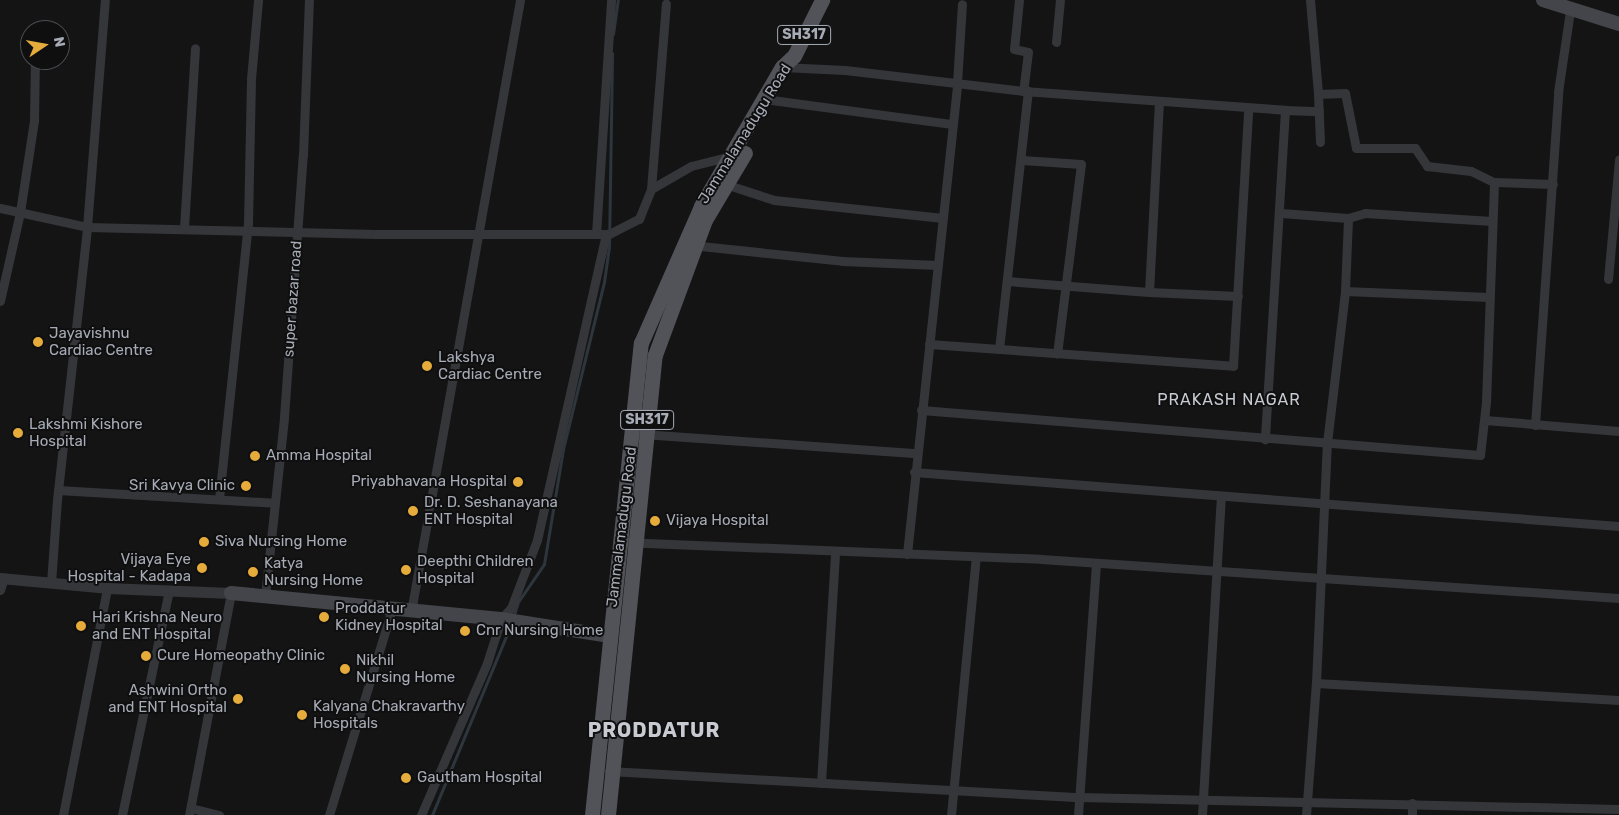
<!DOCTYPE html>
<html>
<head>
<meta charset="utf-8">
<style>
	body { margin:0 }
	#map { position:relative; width:1619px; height:815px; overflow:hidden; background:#141415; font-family:Rubik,sans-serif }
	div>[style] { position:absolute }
	.stream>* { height:3px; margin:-1.5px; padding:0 1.5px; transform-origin:1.5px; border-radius:1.5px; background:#2e363d }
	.minor>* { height:9px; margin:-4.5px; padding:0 4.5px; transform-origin:4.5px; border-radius:4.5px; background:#35363a }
	.tertiary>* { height:11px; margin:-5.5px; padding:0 5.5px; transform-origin:5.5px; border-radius:5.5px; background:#35363a }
	.secondary>* { height:14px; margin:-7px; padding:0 7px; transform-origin:7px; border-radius:7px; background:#43454a }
	.primary>* { height:15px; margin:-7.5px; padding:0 7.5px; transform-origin:7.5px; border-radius:7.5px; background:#515359 }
	.dots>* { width:14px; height:14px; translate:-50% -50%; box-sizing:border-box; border:2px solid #0f0f10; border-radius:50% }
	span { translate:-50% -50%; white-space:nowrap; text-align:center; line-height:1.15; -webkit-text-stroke:4px #0f0f10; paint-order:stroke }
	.shield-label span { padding:1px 4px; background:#0f0f10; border:1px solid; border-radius:4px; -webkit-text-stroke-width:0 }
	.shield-label { font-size:14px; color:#a6abb5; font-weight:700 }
	.street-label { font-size:15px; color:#a6abb5 }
	.poi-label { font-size:15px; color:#a6abb5 }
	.left { translate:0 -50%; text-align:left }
	.right { translate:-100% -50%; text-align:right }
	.neighbourhood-label { font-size:16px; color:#c7cad1; letter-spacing:1px }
	.district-label { font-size:20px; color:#c7cad1; font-weight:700; letter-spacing:1px }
	.north { position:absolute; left:20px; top:20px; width:50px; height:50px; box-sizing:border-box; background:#0f0f10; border:1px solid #4b4d52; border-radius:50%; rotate:78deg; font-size:14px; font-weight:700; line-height:20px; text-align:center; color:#a6abb5 }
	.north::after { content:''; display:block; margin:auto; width:18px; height:22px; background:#e5ac3c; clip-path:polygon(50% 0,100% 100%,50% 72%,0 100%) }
</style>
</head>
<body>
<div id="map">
	<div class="stream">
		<div style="left:613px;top:34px;width:34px;rotate:-82deg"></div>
		<div style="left:513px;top:618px;width:17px;rotate:-73deg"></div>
		<div style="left:518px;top:602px;width:46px;rotate:-55.6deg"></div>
		<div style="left:544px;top:564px;width:117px;rotate:-80.6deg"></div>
		<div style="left:563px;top:449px;width:172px;rotate:-76.2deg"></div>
		<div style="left:604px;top:282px;width:34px;rotate:-82deg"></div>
		<div style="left:609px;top:248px;width:195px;rotate:-89.1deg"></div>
		<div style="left:432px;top:815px;width:207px;rotate:-67.5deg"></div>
	</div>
	<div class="minor">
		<div style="left:1019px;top:0;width:49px;rotate:95.8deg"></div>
		<div style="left:1014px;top:49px;width:14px;rotate:12deg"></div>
		<div style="left:1028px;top:52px;width:39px;rotate:97deg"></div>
		<div style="left:1310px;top:0;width:94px;rotate:85.1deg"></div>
		<div style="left:1318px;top:94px;width:27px;rotate:-2deg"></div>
		<div style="left:1345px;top:93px;width:56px;rotate:78.7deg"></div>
		<div style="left:1356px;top:148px;width:59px"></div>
		<div style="left:1415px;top:148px;width:22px;rotate:56deg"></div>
		<div style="left:1427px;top:166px;width:44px;rotate:6.5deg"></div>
		<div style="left:1471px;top:171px;width:25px;rotate:26deg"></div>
		<div style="left:1494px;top:182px;width:59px;rotate:1.9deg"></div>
		<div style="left:38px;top:30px;width:4px;rotate:-90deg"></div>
		<div style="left:1056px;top:42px;width:42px;rotate:-84.6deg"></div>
		<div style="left:782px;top:67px;width:63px;rotate:2.7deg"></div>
		<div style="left:845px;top:70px;width:179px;rotate:6.7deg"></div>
		<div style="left:1023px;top:91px;width:263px;rotate:4.1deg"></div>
		<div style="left:1285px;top:110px;width:330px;rotate:93.5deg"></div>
		<div style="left:1318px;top:94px;width:48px;rotate:87.6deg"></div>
		<div style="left:764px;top:99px;width:190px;rotate:7.6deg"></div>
		<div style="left:1285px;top:110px;width:34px;rotate:2deg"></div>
		<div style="left:1022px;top:160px;width:59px;rotate:3.9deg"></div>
		<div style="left:1081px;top:164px;width:191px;rotate:97.2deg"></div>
		<div style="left:722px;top:183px;width:55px;rotate:18.1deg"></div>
		<div style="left:774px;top:200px;width:170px;rotate:6.1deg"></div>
		<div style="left:651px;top:189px;width:46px;rotate:-29.9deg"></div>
		<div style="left:691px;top:166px;width:41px;rotate:-14deg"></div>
		<div style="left:0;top:208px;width:89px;rotate:12.3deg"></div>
		<div style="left:87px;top:227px;width:289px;rotate:1.4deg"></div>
		<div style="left:376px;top:234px;width:233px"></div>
		<div style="left:609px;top:234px;width:34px;rotate:-27deg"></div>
		<div style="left:639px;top:219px;width:32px;rotate:-68deg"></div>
		<div style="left:651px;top:189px;width:186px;rotate:-85.4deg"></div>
		<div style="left:1281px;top:213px;width:67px;rotate:4.3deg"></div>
		<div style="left:1348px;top:218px;width:18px;rotate:-16deg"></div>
		<div style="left:1365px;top:213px;width:127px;rotate:3.6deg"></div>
		<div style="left:184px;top:228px;width:180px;rotate:-86.5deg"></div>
		<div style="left:596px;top:234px;width:234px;rotate:-86.3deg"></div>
		<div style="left:691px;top:245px;width:152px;rotate:6deg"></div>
		<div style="left:842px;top:261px;width:96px;rotate:2.4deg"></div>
		<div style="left:1608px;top:279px;width:120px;rotate:-84.7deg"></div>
		<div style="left:1007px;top:281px;width:142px;rotate:4.4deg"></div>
		<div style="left:1149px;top:292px;width:191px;rotate:-87deg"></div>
		<div style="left:1345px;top:291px;width:143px;rotate:2.4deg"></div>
		<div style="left:1149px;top:292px;width:89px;rotate:2.6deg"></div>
		<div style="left:0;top:301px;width:91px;rotate:-77.3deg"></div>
		<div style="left:20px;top:212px;width:92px;rotate:-81.3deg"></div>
		<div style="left:34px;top:121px;width:61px;rotate:-89.1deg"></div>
		<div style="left:929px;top:344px;width:305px;rotate:4.1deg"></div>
		<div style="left:1233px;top:366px;width:256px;rotate:-86.6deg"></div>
		<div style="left:999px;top:349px;width:260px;rotate:-83.6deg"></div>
		<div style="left:921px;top:410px;width:561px;rotate:4.6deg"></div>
		<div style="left:1480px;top:455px;width:53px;rotate:-83.5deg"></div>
		<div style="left:1486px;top:402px;width:220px;rotate:-87.9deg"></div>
		<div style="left:1485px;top:420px;width:134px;rotate:4.7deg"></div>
		<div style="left:1535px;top:425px;width:334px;rotate:-86deg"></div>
		<div style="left:1558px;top:92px;width:82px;rotate:-81.6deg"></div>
		<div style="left:642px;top:434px;width:275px;rotate:4deg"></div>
		<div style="left:914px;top:472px;width:707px;rotate:4.38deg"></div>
		<div style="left:58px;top:490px;width:216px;rotate:3.4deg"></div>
		<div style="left:219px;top:499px;width:278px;rotate:-84deg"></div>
		<div style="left:248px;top:223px;width:144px;rotate:-88.8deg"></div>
		<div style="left:251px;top:79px;width:79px;rotate:-84.9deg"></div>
		<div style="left:622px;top:542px;width:419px;rotate:2.3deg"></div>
		<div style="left:1041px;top:559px;width:579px;rotate:3.86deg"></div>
		<div style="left:907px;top:554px;width:474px;rotate:-83.9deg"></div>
		<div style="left:957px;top:83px;width:79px;rotate:-86.4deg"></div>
		<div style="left:51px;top:583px;width:83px;rotate:-85.9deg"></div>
		<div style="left:57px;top:500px;width:275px;rotate:-83.7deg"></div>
		<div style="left:87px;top:227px;width:228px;rotate:-85.5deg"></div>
		<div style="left:0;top:590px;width:13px;rotate:-72deg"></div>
		<div style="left:265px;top:596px;width:180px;rotate:-83.9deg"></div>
		<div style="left:284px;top:417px;width:263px;rotate:-85.9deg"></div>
		<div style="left:303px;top:155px;width:155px;rotate:-87.8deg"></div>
		<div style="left:411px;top:612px;width:622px;rotate:-79.9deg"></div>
		<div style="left:1316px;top:683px;width:303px;rotate:3.2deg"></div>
		<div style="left:609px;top:771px;width:471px;rotate:3.2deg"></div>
		<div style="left:1079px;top:797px;width:540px;rotate:1.27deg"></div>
		<div style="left:821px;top:783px;width:232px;rotate:-86.5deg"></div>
		<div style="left:191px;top:808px;width:29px;rotate:14deg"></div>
		<div style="left:63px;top:815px;width:231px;rotate:-79deg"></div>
		<div style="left:122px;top:815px;width:230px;rotate:-78.2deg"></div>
		<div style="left:189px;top:815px;width:226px;rotate:-79.3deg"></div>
		<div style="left:329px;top:815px;width:215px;rotate:-73deg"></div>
		<div style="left:421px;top:815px;width:166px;rotate:-66.5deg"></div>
		<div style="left:487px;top:663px;width:46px;rotate:-72.3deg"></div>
		<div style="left:501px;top:619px;width:15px;rotate:-48deg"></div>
		<div style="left:511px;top:608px;width:73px;rotate:-69.1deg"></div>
		<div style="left:537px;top:540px;width:314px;rotate:-77.3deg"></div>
		<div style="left:951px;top:815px;width:259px;rotate:-84.5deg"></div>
		<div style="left:1078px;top:815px;width:253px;rotate:-85.9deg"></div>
		<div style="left:1202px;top:815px;width:319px;rotate:-86.6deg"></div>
		<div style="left:1306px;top:815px;width:132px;rotate:-85.7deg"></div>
		<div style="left:1316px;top:683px;width:240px;rotate:-87.4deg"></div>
		<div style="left:1327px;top:443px;width:153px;rotate:-83.2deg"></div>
		<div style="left:1345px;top:291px;width:73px;rotate:-87.6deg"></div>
		<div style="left:1412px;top:815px;width:12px;rotate:-90deg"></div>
	</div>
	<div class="tertiary">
		<div style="left:0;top:578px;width:107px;rotate:5.3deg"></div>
		<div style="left:107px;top:588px;width:124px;rotate:2.3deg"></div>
	</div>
	<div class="secondary">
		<div style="left:1543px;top:0;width:80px;rotate:17.5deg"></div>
		<div style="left:231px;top:593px;width:271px;rotate:5.5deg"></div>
		<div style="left:501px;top:619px;width:109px;rotate:8.9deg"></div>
	</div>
	<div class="primary">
		<div style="left:592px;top:815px;width:475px;rotate:-84.1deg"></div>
		<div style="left:641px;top:343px;width:150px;rotate:-66.3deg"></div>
		<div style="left:701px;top:206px;width:161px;rotate:-59.8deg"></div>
		<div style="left:782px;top:67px;width:16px;rotate:-43deg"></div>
		<div style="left:794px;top:56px;width:63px;rotate:-63.4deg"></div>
		<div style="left:608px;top:815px;width:462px;rotate:-84.2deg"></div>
		<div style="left:655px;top:355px;width:144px;rotate:-69.7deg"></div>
		<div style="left:705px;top:220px;width:78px;rotate:-59.2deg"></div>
	</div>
	<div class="dots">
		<div style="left:38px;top:342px;background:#e5ac3c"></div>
		<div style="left:427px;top:366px;background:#e5ac3c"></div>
		<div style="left:18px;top:433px;background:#e5ac3c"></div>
		<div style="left:255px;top:456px;background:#e5ac3c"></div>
		<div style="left:518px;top:482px;background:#e5ac3c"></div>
		<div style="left:246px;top:486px;background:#e5ac3c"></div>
		<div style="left:413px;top:511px;background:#e5ac3c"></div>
		<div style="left:655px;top:521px;background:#e5ac3c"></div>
		<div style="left:204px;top:542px;background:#e5ac3c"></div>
		<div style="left:202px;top:568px;background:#e5ac3c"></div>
		<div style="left:406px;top:570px;background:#e5ac3c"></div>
		<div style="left:253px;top:572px;background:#e5ac3c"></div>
		<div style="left:324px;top:617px;background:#e5ac3c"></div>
		<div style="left:81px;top:626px;background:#e5ac3c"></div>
		<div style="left:465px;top:631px;background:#e5ac3c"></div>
		<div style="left:146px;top:656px;background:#e5ac3c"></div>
		<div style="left:345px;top:669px;background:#e5ac3c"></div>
		<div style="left:238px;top:699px;background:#e5ac3c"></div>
		<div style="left:302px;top:715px;background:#e5ac3c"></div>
		<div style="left:406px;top:778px;background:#e5ac3c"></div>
	</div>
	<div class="shield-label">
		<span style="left:804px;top:35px">SH317</span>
		<span style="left:647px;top:420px">SH317</span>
	</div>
	<div class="street-label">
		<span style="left:745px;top:134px;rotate:-58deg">Jammalamadugu Road</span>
		<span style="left:293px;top:299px;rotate:-86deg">super bazar road</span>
		<span style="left:622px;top:527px;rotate:-83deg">Jammalamadugu Road</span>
	</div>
	<div class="poi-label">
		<span class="left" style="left:49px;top:342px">Jayavishnu<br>Cardiac Centre</span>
		<span class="left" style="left:438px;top:366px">Lakshya<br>Cardiac Centre</span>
		<span class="left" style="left:29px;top:433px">Lakshmi Kishore<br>Hospital</span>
		<span class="left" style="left:266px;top:456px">Amma Hospital</span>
		<span class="right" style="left:507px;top:482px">Priyabhavana Hospital</span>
		<span class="right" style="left:235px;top:486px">Sri Kavya Clinic</span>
		<span class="left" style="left:424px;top:511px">Dr. D. Seshanayana<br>ENT Hospital</span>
		<span class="left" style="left:666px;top:521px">Vijaya Hospital</span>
		<span class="left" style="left:215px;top:542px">Siva Nursing Home</span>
		<span class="right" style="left:191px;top:568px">Vijaya Eye<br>Hospital - Kadapa</span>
		<span class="left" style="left:417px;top:570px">Deepthi Children<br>Hospital</span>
		<span class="left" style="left:264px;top:572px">Katya<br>Nursing Home</span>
		<span class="left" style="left:335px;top:617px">Proddatur<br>Kidney Hospital</span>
		<span class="left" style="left:92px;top:626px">Hari Krishna Neuro<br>and ENT Hospital</span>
		<span class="left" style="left:476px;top:631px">Cnr Nursing Home</span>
		<span class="left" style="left:157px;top:656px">Cure Homeopathy Clinic</span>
		<span class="left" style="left:356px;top:669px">Nikhil<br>Nursing Home</span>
		<span class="right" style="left:227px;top:699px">Ashwini Ortho<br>and ENT Hospital</span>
		<span class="left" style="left:313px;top:715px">Kalyana Chakravarthy<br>Hospitals</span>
		<span class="left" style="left:417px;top:778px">Gautham Hospital</span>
	</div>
	<div class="neighbourhood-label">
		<span style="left:1229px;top:400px">PRAKASH NAGAR</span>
	</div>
	<div class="district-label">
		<span style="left:654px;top:730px">PRODDATUR</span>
	</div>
	<div class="north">N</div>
</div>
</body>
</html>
